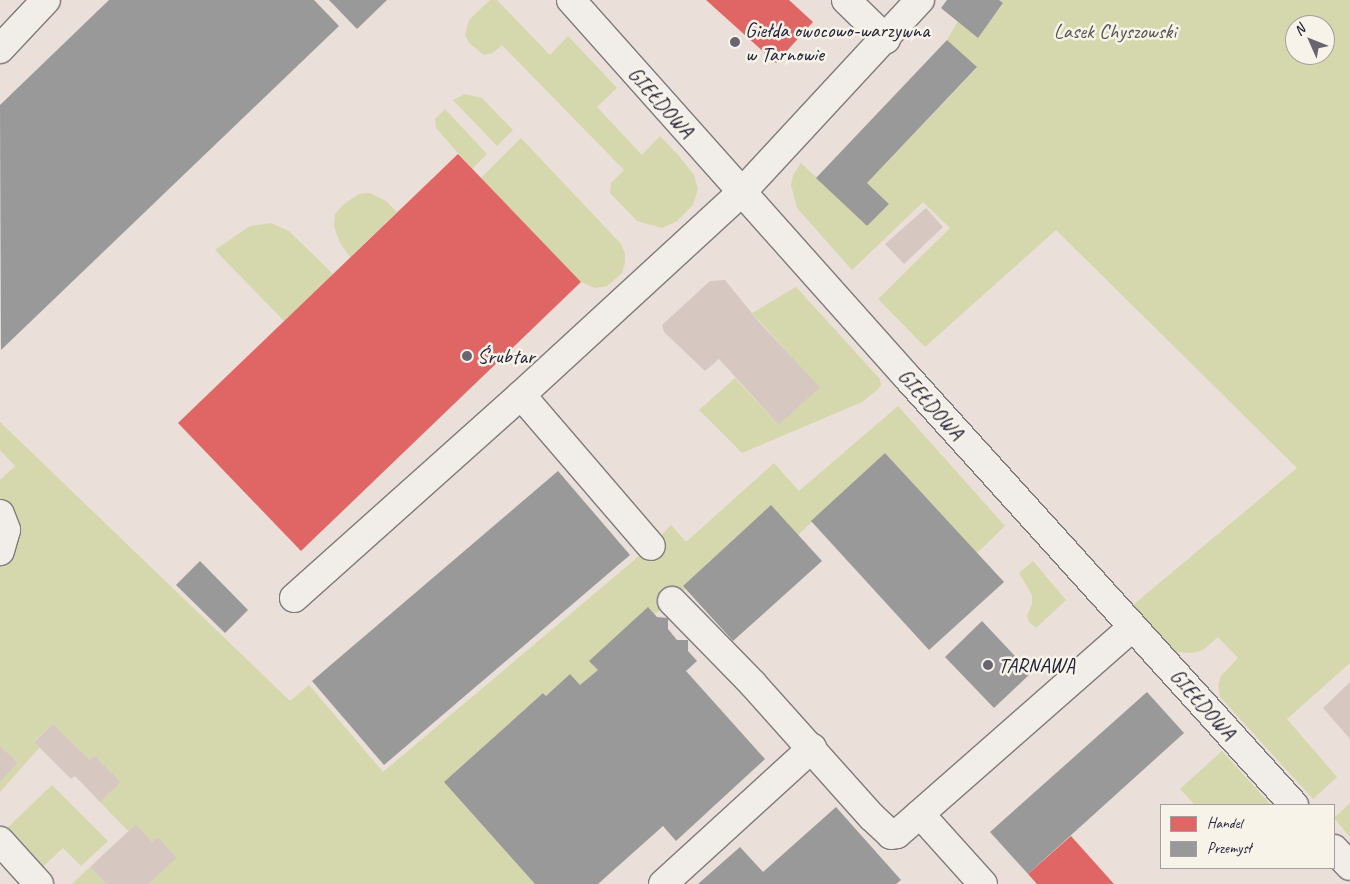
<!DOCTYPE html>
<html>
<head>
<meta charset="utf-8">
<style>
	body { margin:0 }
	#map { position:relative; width:1350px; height:884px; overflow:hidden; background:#eadfd9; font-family:Caveat,sans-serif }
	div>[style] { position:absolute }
	.green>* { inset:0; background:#d5d8ac }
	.shops>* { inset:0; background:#e06666 }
	.industry>* { inset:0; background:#999 }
	.building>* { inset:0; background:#d6c8c1 }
	.roads { filter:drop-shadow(1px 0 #807b7e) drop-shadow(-1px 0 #807b7e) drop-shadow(0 1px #807b7e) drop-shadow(0 -1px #807b7e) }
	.minor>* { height:28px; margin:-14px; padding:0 14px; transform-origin:14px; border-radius:14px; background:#f1eeea }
	.dots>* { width:14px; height:14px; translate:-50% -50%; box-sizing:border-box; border:2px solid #f7f3e8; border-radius:50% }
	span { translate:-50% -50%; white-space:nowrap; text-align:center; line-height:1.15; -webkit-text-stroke:5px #f7f3e8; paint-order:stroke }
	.poi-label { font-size:21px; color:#22223b }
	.left { translate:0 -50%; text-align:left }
	.park-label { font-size:21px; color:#535752 }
	.street-label { font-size:21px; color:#22223b }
	.legend { position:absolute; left:1160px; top:804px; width:175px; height:65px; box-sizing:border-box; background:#f7f3e8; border:1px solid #a29fa3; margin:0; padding:6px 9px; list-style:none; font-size:15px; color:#22223b }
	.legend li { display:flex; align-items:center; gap:10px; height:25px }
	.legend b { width:25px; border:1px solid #a29fa3 }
	.north { position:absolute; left:1285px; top:15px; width:50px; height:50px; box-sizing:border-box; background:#f7f3e8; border:1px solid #a29fa3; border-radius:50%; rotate:314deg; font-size:14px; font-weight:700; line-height:20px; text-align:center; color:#22223b }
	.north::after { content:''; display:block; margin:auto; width:18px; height:22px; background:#686472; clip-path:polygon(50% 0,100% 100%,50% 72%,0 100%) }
</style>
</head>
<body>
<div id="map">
	<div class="green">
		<div style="clip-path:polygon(490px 0,497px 0,550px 55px,568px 36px,617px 88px,597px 107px,642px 155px,660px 136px,679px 156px,694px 175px,698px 189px,693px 205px,677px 221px,662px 228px,637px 221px,610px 193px,611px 183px,624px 170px,502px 45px,493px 53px,484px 55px,469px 43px,465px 35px,469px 20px)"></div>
		<div style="clip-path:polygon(evenodd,999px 0,1350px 0,1350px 663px,1287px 719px,1337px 777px,1313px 799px,1220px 697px,1218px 685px,1221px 676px,1238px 658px,1218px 637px,1203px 650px,1192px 653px,1175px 652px,1133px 605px,1297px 468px,1056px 230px,925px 347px,878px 299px,950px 228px,923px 202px,852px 270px,797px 208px,791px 185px,793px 175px,801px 163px,867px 226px,889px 204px,867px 183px,977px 68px,947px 40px,958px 21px,978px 37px,1003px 4px,999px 0,1295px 25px,1325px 25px,1325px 55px,1295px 55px,1295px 25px)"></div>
		<div style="clip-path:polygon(465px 94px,482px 98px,513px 130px,497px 146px,453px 100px)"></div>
		<div style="clip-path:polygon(445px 109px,487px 154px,472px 169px,436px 128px,435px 119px)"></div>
		<div style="clip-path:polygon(521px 138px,621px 244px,625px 254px,625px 263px,622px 273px,607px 286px,595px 288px,581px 282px,481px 178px)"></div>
		<div style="clip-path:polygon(370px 193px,386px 201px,397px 212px,350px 257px,340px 243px,334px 226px,335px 214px,344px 204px,359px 194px)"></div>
		<div style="clip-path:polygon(271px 223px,289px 231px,333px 274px,284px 321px,215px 250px,250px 226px)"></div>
		<div style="clip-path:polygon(796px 287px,880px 379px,881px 385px,878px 389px,862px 402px,742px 453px,699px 410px,735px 378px,779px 425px,819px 387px,752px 313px)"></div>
		<div style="clip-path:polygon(898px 406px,1005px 526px,977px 553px,885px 453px,798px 535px,771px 506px,683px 586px,686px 589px,672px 601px,655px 614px,648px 608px,590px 661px,598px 670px,580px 685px,570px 674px,546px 696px,543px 693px,444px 782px,535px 884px,149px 884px,177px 858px,158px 837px,152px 842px,136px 824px,128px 831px,100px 802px,121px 782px,95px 756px,90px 760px,53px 724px,34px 741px,40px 747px,0 792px,0 782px,18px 763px,0 746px,0 566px,8px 550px,11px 514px,0 499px,0 480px,15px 466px,0 450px,0 422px,290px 701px,309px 685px,383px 772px,651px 546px,671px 525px,686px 542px,774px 463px,799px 491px)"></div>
		<div style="clip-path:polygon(1033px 561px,1066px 600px,1036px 628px,1029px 622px,1027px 616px,1032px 604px,1032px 595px,1019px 573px)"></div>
		<div style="clip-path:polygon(1222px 751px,1271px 805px,1195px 805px,1180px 789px)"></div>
		<div style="clip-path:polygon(52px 785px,108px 841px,81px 866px,63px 848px,36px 873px,4px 831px)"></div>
		<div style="clip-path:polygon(1350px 803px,1350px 837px,1334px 818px)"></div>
		<div style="clip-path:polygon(90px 867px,106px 884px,72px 884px)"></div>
	</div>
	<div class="shops">
		<div style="clip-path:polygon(706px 0,789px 0,813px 22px,776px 63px)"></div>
		<div style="clip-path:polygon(458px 154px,581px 282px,301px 551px,178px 423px)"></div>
		<div style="clip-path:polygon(1071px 836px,1114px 884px,1037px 884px,1028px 874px)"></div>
	</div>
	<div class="industry">
		<div style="clip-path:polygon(109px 0,314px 0,339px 26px,1px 350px,0 105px)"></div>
		<div style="clip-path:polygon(329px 0,387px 0,357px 29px)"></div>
		<div style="clip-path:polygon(947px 0,999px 0,1003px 3px,978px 38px,941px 8px)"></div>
		<div style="clip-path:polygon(947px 40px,977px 67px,867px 183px,889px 204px,867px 226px,816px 178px)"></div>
		<div style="clip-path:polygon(885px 453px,1004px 582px,929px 650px,811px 521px)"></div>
		<div style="clip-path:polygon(558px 471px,630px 555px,384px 765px,312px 681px)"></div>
		<div style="clip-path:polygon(771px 505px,822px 561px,733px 641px,683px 586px)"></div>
		<div style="clip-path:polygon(200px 561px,248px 610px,225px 633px,176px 585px)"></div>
		<div style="clip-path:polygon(648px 607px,657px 617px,668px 618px,668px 629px,677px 640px,688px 640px,688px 651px,697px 661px,686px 671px,765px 759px,676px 841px,663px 826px,598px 884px,535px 884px,444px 782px,543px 693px,546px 696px,570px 674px,580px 685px,598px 670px,589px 661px)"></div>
		<div style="clip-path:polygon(982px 621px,1031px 673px,994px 708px,945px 657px)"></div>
		<div style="clip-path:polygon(1147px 692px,1184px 733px,1028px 874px,990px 832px)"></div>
		<div style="clip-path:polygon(836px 807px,901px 880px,896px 884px,698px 884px,740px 847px,763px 872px)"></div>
	</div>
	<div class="building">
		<div style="clip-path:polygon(926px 208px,943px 227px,904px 264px,885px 244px)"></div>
		<div style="clip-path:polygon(725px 280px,759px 322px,820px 387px,779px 425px,719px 359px,705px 371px,664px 332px,662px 325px,710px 281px)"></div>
		<div style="clip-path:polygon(1350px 682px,1350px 739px,1323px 708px)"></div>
		<div style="clip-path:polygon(53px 724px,90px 760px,95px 756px,121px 782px,100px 802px,75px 776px,71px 779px,34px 742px)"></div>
		<div style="clip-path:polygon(0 746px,18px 763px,0 782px)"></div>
		<div style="clip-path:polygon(136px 824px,152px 842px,158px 837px,177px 858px,149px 884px,106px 884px,90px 867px)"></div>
	</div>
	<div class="roads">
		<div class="minor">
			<div style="left:571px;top:0;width:505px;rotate:48.29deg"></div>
			<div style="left:907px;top:377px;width:577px;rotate:47.88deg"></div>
			<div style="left:846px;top:0;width:56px;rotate:44.3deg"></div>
			<div style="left:0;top:49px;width:67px;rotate:-46.8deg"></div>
			<div style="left:521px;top:395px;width:199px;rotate:49.3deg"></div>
			<div style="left:0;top:514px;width:17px;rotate:69deg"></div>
			<div style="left:6px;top:530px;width:22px;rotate:106deg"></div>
			<div style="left:294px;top:598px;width:305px;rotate:-41.8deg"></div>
			<div style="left:521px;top:395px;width:300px;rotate:-42.6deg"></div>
			<div style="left:742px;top:192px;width:262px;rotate:-47.2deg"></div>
			<div style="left:672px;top:601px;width:115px;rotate:45.7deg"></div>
			<div style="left:752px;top:683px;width:180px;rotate:48.2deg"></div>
			<div style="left:872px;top:817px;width:26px;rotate:43deg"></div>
			<div style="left:891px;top:835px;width:6px;rotate:-9deg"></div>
			<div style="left:897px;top:834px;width:11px;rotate:-41deg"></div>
			<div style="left:905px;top:827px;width:303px;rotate:-41.3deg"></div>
			<div style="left:920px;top:814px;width:94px;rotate:48deg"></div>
			<div style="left:0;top:841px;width:58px;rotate:47.8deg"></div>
			<div style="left:1334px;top:849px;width:23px;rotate:47deg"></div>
			<div style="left:663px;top:884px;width:202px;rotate:-42.4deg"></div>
		</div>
	</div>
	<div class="dots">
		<div style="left:735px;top:42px;background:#686472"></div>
		<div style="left:467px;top:356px;background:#686472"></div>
		<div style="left:988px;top:665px;background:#686472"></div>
	</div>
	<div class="poi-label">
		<span class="left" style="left:745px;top:42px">Giełda owocowo-warzywna<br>w Tarnowie</span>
		<span class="left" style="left:477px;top:356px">Śrubtar</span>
		<span class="left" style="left:998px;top:665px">TARNAWA</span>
	</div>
	<div class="park-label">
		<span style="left:1115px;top:31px">Lasek Chyszowski</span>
	</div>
	<div class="street-label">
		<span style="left:661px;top:102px;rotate:48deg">GIEŁDOWA</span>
		<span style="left:931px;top:404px;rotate:48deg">GIEŁDOWA</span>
		<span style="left:1203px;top:704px;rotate:48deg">GIEŁDOWA</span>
	</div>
	<ul class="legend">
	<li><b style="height:14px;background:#e06666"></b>Handel</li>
	<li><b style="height:14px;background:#999"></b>Przemysł</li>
	</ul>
	<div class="north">N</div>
</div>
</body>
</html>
